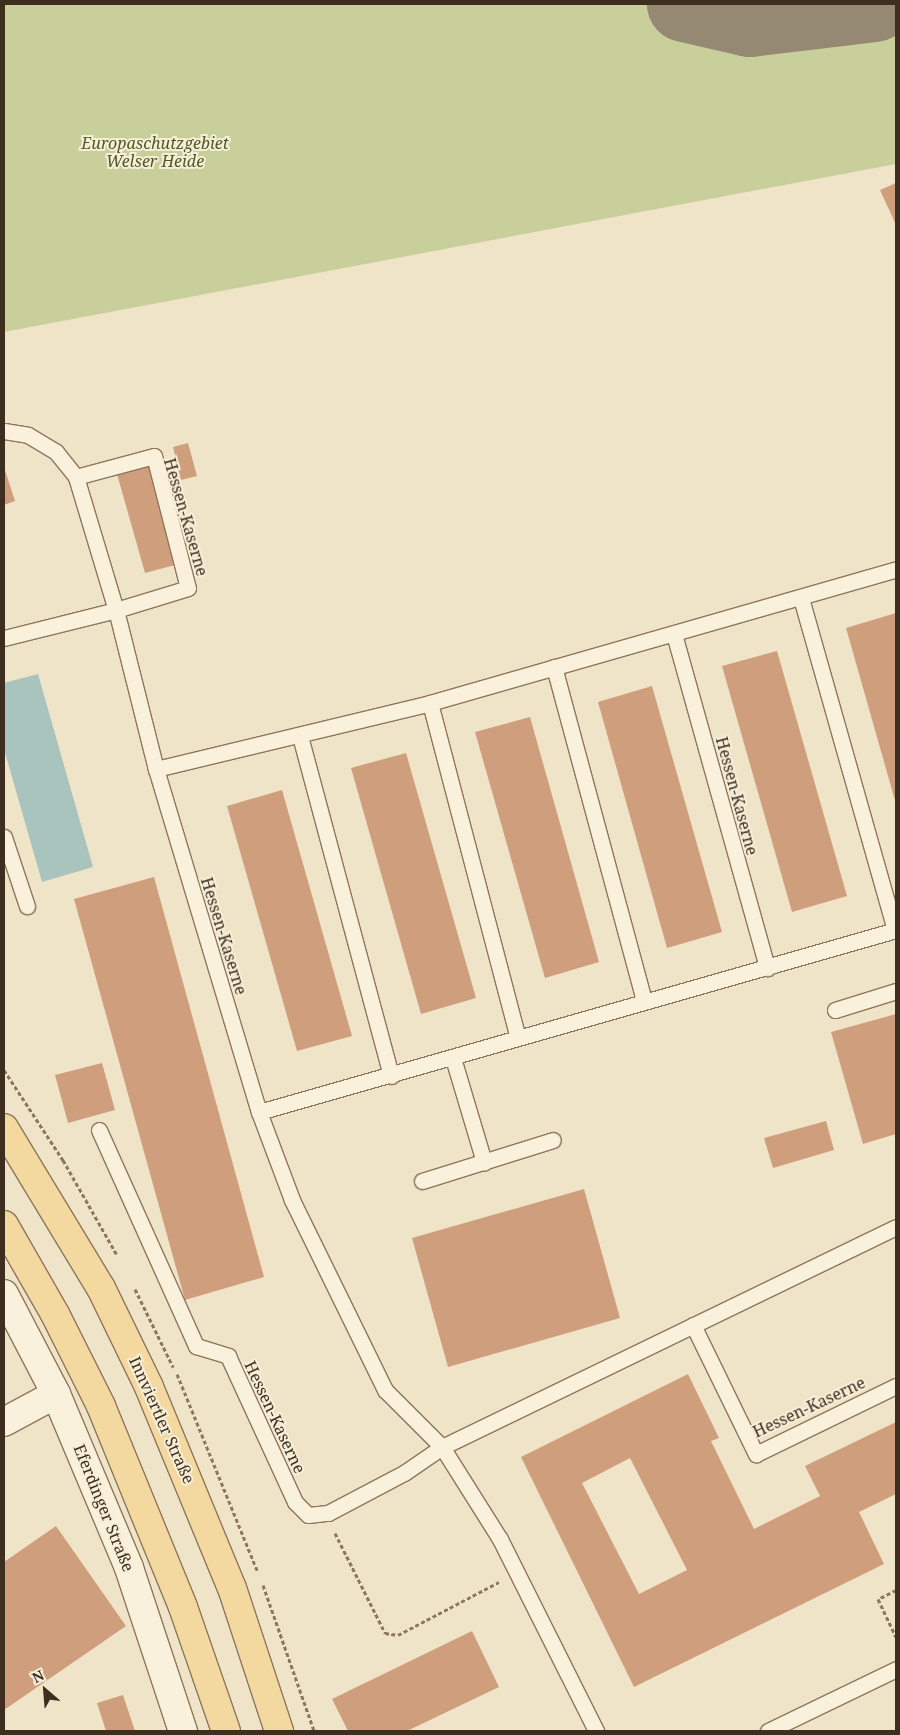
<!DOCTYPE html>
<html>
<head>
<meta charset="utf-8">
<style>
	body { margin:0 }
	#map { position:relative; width:900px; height:1735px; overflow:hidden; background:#f0e4c8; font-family:"Noto Serif",serif }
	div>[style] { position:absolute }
	.green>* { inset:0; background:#c9cf9b }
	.water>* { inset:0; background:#a9c4bc }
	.taxiway>* { height:75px; margin:-37.5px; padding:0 37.5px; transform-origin:37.5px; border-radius:37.5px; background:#968974 }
	.building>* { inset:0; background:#cf9f7d }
	.path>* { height:3px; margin-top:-1.5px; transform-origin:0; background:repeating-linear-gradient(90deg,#8d765c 0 4px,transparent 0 6.5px) }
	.roads { filter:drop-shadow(1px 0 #8d765c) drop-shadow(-1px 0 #8d765c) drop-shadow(0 1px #8d765c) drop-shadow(0 -1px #8d765c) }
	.service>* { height:15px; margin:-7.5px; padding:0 7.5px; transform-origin:7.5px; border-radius:7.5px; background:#faf1dc }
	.minor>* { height:28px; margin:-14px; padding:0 14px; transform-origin:14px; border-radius:14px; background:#faf1dc }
	.primary>* { height:28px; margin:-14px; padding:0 14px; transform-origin:14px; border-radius:14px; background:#f3d9a0 }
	span { translate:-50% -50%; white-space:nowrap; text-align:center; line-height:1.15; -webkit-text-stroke:4px #f7eed8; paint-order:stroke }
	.park-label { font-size:16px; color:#4d5a26; font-style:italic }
	.street-label { font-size:16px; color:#3d2e20 }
	.frame { position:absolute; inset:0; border:5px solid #3d2e20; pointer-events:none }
	.north { position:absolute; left:20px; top:1665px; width:50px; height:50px; -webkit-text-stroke:4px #f7eed8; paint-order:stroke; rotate:333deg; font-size:14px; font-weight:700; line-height:20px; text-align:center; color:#3d2e20 }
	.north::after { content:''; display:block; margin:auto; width:18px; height:22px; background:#3d2e20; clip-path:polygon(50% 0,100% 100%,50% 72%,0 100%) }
</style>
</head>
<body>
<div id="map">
	<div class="green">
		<div style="clip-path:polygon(4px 4px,896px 4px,896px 164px,4px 332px)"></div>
	</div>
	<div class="water">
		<div style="clip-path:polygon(38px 674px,93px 867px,42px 882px,4px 749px,4px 683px)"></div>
	</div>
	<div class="taxiway">
		<div style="left:684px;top:4px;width:67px;rotate:13deg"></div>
		<div style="left:749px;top:19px;width:126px;rotate:-6.8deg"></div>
	</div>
	<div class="building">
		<div style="clip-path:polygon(896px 183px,896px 225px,880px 190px)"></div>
		<div style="clip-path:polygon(188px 443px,197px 476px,181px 480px,173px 447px)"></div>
		<div style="clip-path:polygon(152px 464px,179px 564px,145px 573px,117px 474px)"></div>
		<div style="clip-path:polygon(4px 467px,15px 501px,4px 505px)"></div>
		<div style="clip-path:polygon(896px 613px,896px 804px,846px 628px)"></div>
		<div style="clip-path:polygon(777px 651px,847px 896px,792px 912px,722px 666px)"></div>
		<div style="clip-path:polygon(652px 686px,722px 932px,667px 948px,598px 702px)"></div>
		<div style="clip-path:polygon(530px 717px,599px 962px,545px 978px,475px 732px)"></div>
		<div style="clip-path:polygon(406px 753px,476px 998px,421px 1014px,351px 768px)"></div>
		<div style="clip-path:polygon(282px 790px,352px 1036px,297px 1051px,227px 806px)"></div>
		<div style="clip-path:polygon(154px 877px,264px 1277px,185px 1300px,74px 899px)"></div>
		<div style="clip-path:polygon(896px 1014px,896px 1134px,863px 1144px,831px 1032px)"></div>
		<div style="clip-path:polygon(102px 1063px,115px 1110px,68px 1123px,55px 1075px)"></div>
		<div style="clip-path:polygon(826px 1121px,834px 1150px,773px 1168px,764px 1138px)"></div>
		<div style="clip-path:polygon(584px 1189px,620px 1318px,448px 1367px,412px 1238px)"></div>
		<div style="clip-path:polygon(evenodd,688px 1374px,719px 1438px,711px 1441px,754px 1529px,820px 1496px,805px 1466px,896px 1422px,896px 1494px,859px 1512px,884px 1564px,634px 1687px,521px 1457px,688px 1374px,630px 1458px,687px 1570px,639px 1594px,582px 1483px,630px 1458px)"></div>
		<div style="clip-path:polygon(56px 1526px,126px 1626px,4px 1710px,4px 1562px)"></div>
		<div style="clip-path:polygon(472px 1631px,499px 1687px,407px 1731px,348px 1731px,332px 1699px)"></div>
		<div style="clip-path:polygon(123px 1695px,135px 1731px,106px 1731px,97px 1703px)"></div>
	</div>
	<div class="path">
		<div style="left:4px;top:1070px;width:108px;rotate:56.8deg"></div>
		<div style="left:63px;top:1160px;width:109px;rotate:60.4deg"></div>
		<div style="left:135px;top:1289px;width:87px;rotate:64deg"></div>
		<div style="left:177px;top:1374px;width:212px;rotate:67.8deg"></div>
		<div style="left:335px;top:1533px;width:112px;rotate:63.4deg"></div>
		<div style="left:385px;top:1633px;width:13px;rotate:9deg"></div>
		<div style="left:398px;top:1635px;width:114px;rotate:-27.7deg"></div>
		<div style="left:263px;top:1585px;width:155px;rotate:70.7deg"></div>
		<div style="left:896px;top:1590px;width:20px;rotate:153deg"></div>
		<div style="left:878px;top:1599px;width:42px;rotate:64.7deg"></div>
	</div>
	<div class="roads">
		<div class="service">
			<div style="left:4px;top:431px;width:24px;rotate:9deg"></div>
			<div style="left:28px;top:435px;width:33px;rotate:31deg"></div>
			<div style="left:56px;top:452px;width:32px;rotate:51deg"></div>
			<div style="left:76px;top:477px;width:139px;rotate:73.3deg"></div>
			<div style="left:116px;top:610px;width:75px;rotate:-17deg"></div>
			<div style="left:188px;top:588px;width:136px;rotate:-104.4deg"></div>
			<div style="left:154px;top:456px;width:81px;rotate:164.9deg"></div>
			<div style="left:801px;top:598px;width:345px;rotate:74.2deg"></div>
			<div style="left:674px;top:634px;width:347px;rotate:74.4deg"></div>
			<div style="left:4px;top:638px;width:115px;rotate:-14deg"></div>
			<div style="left:116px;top:610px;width:164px;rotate:75.9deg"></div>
			<div style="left:156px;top:769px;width:358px;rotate:73.3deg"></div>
			<div style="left:259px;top:1112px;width:94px;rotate:69.4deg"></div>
			<div style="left:292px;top:1200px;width:212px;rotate:63.9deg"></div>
			<div style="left:385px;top:1390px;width:81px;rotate:45deg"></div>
			<div style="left:442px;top:1447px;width:109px;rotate:57.8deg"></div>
			<div style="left:500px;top:1539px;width:215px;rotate:63.4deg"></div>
			<div style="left:554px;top:667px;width:346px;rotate:74.9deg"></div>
			<div style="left:430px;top:703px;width:346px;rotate:75.3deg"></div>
			<div style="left:300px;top:736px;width:352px;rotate:75deg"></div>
			<div style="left:156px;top:769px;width:282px;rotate:-13.5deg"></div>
			<div style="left:430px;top:703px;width:485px;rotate:-16deg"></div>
			<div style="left:4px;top:837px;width:73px;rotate:71.6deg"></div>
			<div style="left:835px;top:1010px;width:64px;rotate:-17.3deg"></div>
			<div style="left:453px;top:1058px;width:109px;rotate:73.4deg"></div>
			<div style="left:259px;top:1112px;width:662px;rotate:-15.95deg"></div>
			<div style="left:99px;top:1130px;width:237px;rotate:65.8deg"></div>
			<div style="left:196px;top:1346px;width:34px;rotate:17deg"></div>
			<div style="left:228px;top:1356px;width:161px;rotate:65.3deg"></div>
			<div style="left:295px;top:1502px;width:18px;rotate:45deg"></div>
			<div style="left:308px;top:1515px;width:20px;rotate:-6deg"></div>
			<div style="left:328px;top:1513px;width:86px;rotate:-27.8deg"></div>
			<div style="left:404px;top:1473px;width:46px;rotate:-34.4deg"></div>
			<div style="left:442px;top:1447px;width:504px;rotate:-25.85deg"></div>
			<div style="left:422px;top:1181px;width:137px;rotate:-17.4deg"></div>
			<div style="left:693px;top:1325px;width:144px;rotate:64deg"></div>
			<div style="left:756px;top:1454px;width:156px;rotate:-25.9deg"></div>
			<div style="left:768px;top:1731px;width:142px;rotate:-25.8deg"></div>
		</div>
		<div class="minor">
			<div style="left:4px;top:1294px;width:113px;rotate:62.5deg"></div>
			<div style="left:56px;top:1394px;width:189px;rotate:67.2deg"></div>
			<div style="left:129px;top:1568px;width:172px;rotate:71.7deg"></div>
			<div style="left:4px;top:1422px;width:59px;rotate:-28.3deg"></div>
		</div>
		<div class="primary">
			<div style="left:4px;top:1128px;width:187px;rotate:58.8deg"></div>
			<div style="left:101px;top:1288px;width:110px;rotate:64.1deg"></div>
			<div style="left:149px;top:1387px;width:217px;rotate:67.6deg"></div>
			<div style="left:232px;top:1588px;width:151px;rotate:71.8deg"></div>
			<div style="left:4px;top:1225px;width:103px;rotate:60.2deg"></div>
			<div style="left:55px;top:1314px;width:103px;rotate:63.4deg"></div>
			<div style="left:101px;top:1406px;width:217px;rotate:67.8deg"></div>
			<div style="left:183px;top:1607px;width:131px;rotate:70.9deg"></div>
		</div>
	</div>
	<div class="park-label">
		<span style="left:155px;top:152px">Europaschutzgebiet<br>Welser Heide</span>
	</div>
	<div class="street-label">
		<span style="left:186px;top:517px;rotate:74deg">Hessen-Kaserne</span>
		<span style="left:737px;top:796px;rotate:75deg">Hessen-Kaserne</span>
		<span style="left:224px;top:936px;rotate:73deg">Hessen-Kaserne</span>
		<span style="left:809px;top:1407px;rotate:-25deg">Hessen-Kaserne</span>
		<span style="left:275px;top:1417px;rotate:65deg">Hessen-Kaserne</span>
		<span style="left:162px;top:1420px;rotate:66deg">Innviertler Straße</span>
		<span style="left:104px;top:1508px;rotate:68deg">Eferdinger Straße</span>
	</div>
	<div class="frame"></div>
	<div class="north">N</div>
</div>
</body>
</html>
